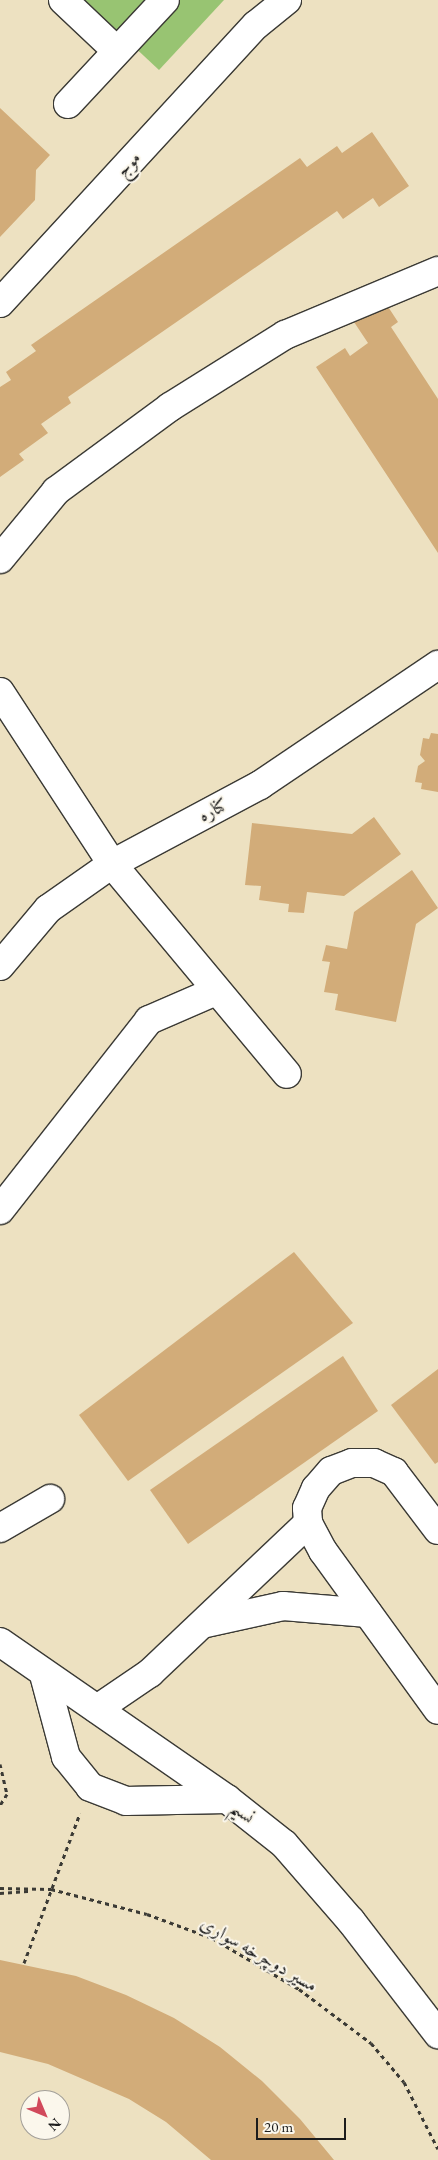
<!DOCTYPE html>
<html>
<head>
<meta charset="utf-8">
<style>
	body { margin:0 }
	#map { position:relative; width:438px; height:2160px; overflow:hidden; background:#ede1c1; font-family:"EB Garamond",Amiri,serif }
	div>[style] { position:absolute }
	.green>* { inset:0; background:#98c472 }
	.building>* { inset:0; background:#d2ac79 }
	.path>* { height:3px; margin-top:-1.5px; transform-origin:0; background:repeating-linear-gradient(90deg,#3b3a35 0 4px,transparent 0 8px) }
	.roads { filter:drop-shadow(1px 0 #3b3a35) drop-shadow(-1px 0 #3b3a35) drop-shadow(0 1px #3b3a35) drop-shadow(0 -1px #3b3a35) }
	.minor>* { height:28px; margin:-14px; padding:0 14px; transform-origin:14px; border-radius:14px; background:#fff }
	span { translate:-50% -50%; white-space:nowrap; text-align:center; line-height:1.15; -webkit-text-stroke:4px #fbf7ec; paint-order:stroke }
	.street-label { font-size:19px; color:#1c1c1c }
	.north { position:absolute; left:20px; top:2090px; width:50px; height:50px; box-sizing:border-box; background:#fbf7ec; border:1px solid #a29f99; border-radius:50%; rotate:135deg; font-size:14px; font-weight:700; line-height:20px; text-align:center; color:#1c1c1c }
	.north::after { content:''; display:block; margin:auto; width:18px; height:22px; background:#d1495b; clip-path:polygon(50% 0,100% 100%,50% 72%,0 100%) }
	.scale { position:absolute; left:256px; top:2118px; width:90px; height:22px; box-sizing:border-box; border:2px solid #1c1c1c; border-top:0; padding-left:6px; font-size:15px; line-height:18px; white-space:nowrap; color:#1c1c1c; -webkit-text-stroke:4px #fbf7ec; paint-order:stroke }
</style>
</head>
<body>
<div id="map">
	<div class="green">
		<div style="clip-path:polygon(84px 0,224px 0,159px 70px)"></div>
	</div>
	<div class="building">
		<div style="clip-path:polygon(0 108px,50px 155px,36px 170px,35px 200px,0 237px)"></div>
		<div style="clip-path:polygon(372px 132px,409px 186px,379px 207px,373px 198px,343px 219px,337px 211px,68px 397px,71px 403px,41px 424px,48px 433px,19px 454px,24px 460px,0 477px,0 387px,11px 380px,6px 372px,36px 351px,31px 345px,300px 158px,307px 167px,337px 146px,342px 153px)"></div>
		<div style="clip-path:polygon(383px 299px,398px 322px,391px 327px,438px 399px,438px 553px,316px 367px,345px 348px,350px 356px,368px 343px,352px 319px)"></div>
		<div style="clip-path:polygon(431px 733px,438px 734px,438px 792px,421px 789px,422px 783px,415px 782px,418px 766px,425px 761px,420px 755px,423px 738px,429px 739px)"></div>
		<div style="clip-path:polygon(374px 817px,401px 854px,344px 896px,307px 892px,304px 913px,288px 912px,289px 904px,259px 900px,261px 886px,245px 885px,252px 823px,352px 834px)"></div>
		<div style="clip-path:polygon(412px 870px,438px 908px,416px 924px,396px 1022px,335px 1010px,338px 994px,324px 992px,330px 962px,322px 961px,326px 945px,347px 949px,354px 912px)"></div>
		<div style="clip-path:polygon(294px 1252px,353px 1323px,128px 1481px,79px 1415px)"></div>
		<div style="clip-path:polygon(343px 1356px,378px 1411px,188px 1544px,150px 1490px)"></div>
		<div style="clip-path:polygon(438px 1369px,438px 1462px,435px 1464px,391px 1405px)"></div>
		<div style="clip-path:polygon(0 1960px,76px 1976px,126px 1995px,174px 2018px,220px 2047px,262px 2081px,300px 2119px,334px 2160px,211px 2160px,166px 2122px,129px 2099px,48px 2064px,0 2052px)"></div>
	</div>
	<div class="path">
		<div style="left:0;top:1764px;width:31px;rotate:77deg"></div>
		<div style="left:7px;top:1794px;width:13px;rotate:122deg"></div>
		<div style="left:0;top:1888px;width:51px;rotate:1.1deg"></div>
		<div style="left:51px;top:1889px;width:99px;rotate:14.6deg"></div>
		<div style="left:147px;top:1914px;width:69px;rotate:20.3deg"></div>
		<div style="left:212px;top:1938px;width:101px;rotate:30.4deg"></div>
		<div style="left:299px;top:1989px;width:90px;rotate:36.9deg"></div>
		<div style="left:371px;top:2043px;width:51px;rotate:49.8deg"></div>
		<div style="left:404px;top:2082px;width:75px;rotate:63.1deg"></div>
		<div style="left:0;top:1893px;width:31px;rotate:-4deg"></div>
		<div style="left:24px;top:1963px;width:160px;rotate:-69.5deg"></div>
	</div>
	<div class="roads">
		<div class="minor">
			<div style="left:63px;top:0;width:74px;rotate:43.4deg"></div>
			<div style="left:68px;top:104px;width:142px;rotate:-47deg"></div>
			<div style="left:0;top:303px;width:378px;rotate:-47.4deg"></div>
			<div style="left:256px;top:25px;width:40px;rotate:-39deg"></div>
			<div style="left:0;top:559px;width:88px;rotate:-50.5deg"></div>
			<div style="left:56px;top:491px;width:142px;rotate:-36.4deg"></div>
			<div style="left:170px;top:407px;width:136px;rotate:-32.1deg"></div>
			<div style="left:285px;top:335px;width:166px;rotate:-22.7deg"></div>
			<div style="left:0;top:692px;width:205px;rotate:56.9deg"></div>
			<div style="left:112px;top:864px;width:273px;rotate:50.2deg"></div>
			<div style="left:0;top:966px;width:75px;rotate:-49.9deg"></div>
			<div style="left:48px;top:909px;width:78px;rotate:-35.1deg"></div>
			<div style="left:112px;top:864px;width:168px;rotate:-28.1deg"></div>
			<div style="left:260px;top:785px;width:215px;rotate:-34deg"></div>
			<div style="left:0;top:1210px;width:241px;rotate:-51.9deg"></div>
			<div style="left:149px;top:1020px;width:73px;rotate:-23.4deg"></div>
			<div style="left:0;top:1528px;width:58px;rotate:-30.1deg"></div>
			<div style="left:438px;top:1530px;width:73px;rotate:-127.2deg"></div>
			<div style="left:394px;top:1472px;width:22px;rotate:-156deg"></div>
			<div style="left:374px;top:1463px;width:22px;rotate:180deg"></div>
			<div style="left:352px;top:1463px;width:22px;rotate:159deg"></div>
			<div style="left:331px;top:1471px;width:23px;rotate:131deg"></div>
			<div style="left:316px;top:1488px;width:22px;rotate:114deg"></div>
			<div style="left:307px;top:1508px;width:15px;rotate:86deg"></div>
			<div style="left:308px;top:1523px;width:32px;rotate:62deg"></div>
			<div style="left:323px;top:1551px;width:196px;rotate:54.1deg"></div>
			<div style="left:206px;top:1623px;width:79px;rotate:-12.4deg"></div>
			<div style="left:283px;top:1606px;width:85px;rotate:4.7deg"></div>
			<div style="left:0;top:1642px;width:276px;rotate:34.7deg"></div>
			<div style="left:227px;top:1799px;width:73px;rotate:38.3deg"></div>
			<div style="left:284px;top:1844px;width:102px;rotate:49deg"></div>
			<div style="left:351px;top:1921px;width:143px;rotate:52.4deg"></div>
			<div style="left:44px;top:1675px;width:85px;rotate:75deg"></div>
			<div style="left:66px;top:1757px;width:38px;rotate:51deg"></div>
			<div style="left:90px;top:1787px;width:39px;rotate:21deg"></div>
			<div style="left:126px;top:1801px;width:101px;rotate:-1.1deg"></div>
			<div style="left:97px;top:1709px;width:64px;rotate:-34.2deg"></div>
			<div style="left:150px;top:1673px;width:218px;rotate:-43.5deg"></div>
		</div>
	</div>
	<div class="street-label">
		<span style="left:128px;top:164px;rotate:-47deg">موج</span>
		<span style="left:213px;top:810px;rotate:-28deg">کناره</span>
		<span style="left:243px;top:1812px;rotate:38deg">نسیم</span>
		<span style="left:259px;top:1954px;rotate:30deg">مسیر دوچرخه سواری</span>
	</div>
	<div class="north">N</div>
	<div class="scale">20 m</div>
</div>
</body>
</html>
